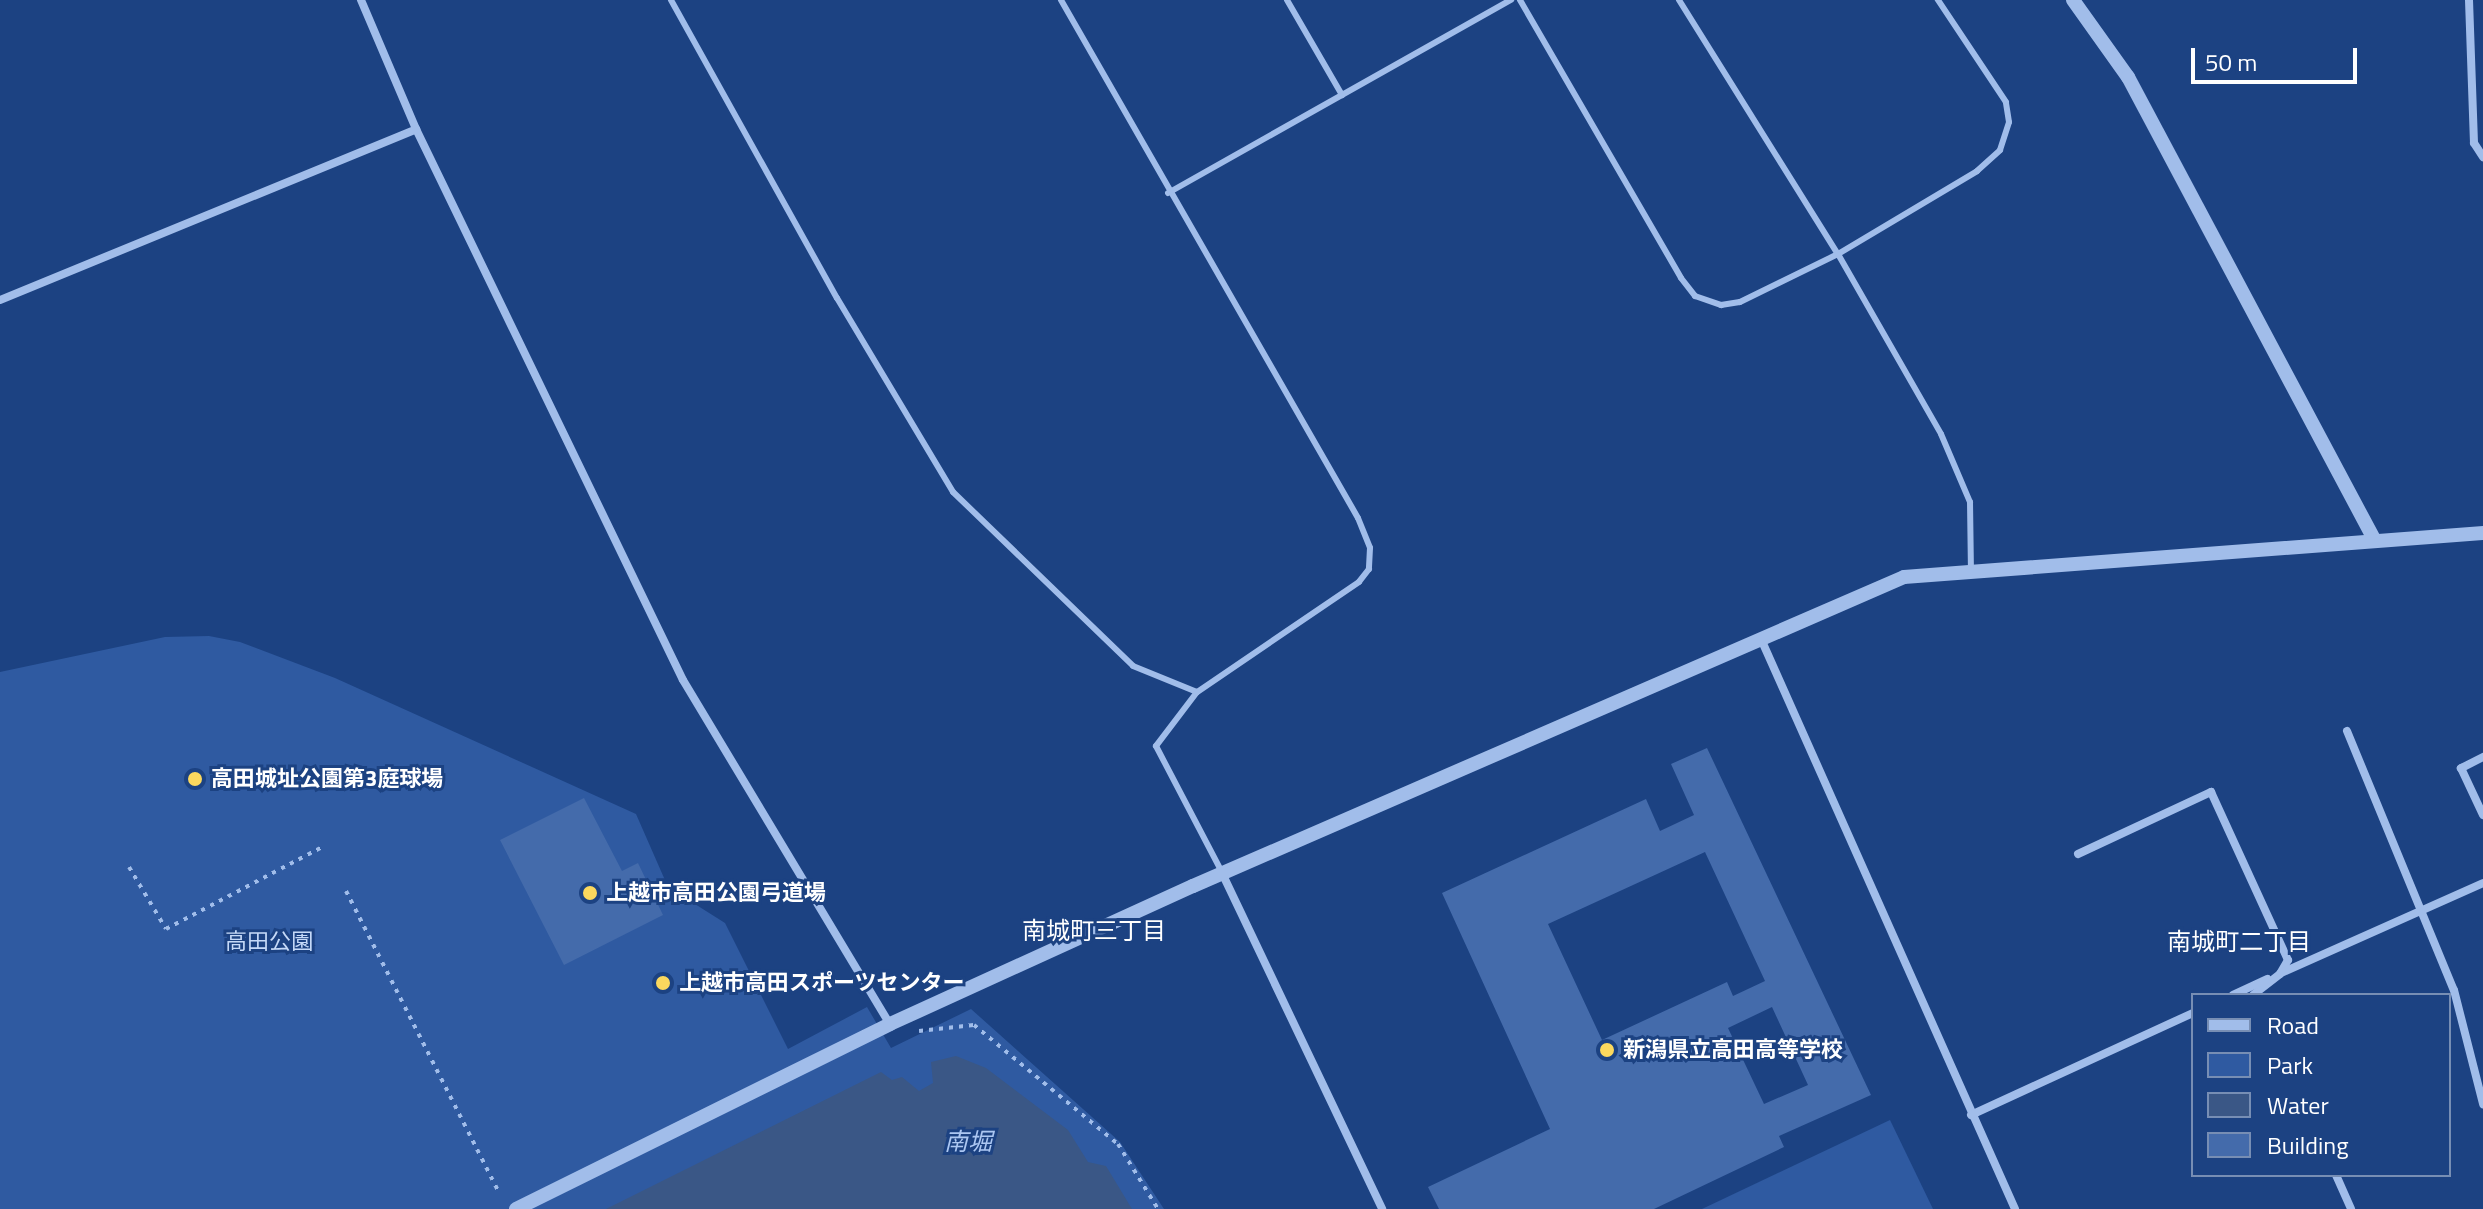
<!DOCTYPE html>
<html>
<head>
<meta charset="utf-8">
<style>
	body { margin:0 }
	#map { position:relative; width:2483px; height:1209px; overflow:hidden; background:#1c4282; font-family:"Titillium Web","Noto Sans JP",sans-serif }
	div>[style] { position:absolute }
	.green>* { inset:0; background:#2f5aa1 }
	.water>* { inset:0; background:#3a5786 }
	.building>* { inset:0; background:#446bab }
	.path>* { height:4px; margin-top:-2px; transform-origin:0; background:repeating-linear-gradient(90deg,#a1bdea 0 4px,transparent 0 10px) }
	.service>* { height:6px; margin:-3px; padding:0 3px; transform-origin:3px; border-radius:3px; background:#a1bdea }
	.minor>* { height:8px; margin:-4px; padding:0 4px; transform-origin:4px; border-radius:4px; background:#a1bdea }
	.tertiary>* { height:14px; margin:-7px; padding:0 7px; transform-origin:7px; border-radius:7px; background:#a1bdea }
	.dots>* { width:22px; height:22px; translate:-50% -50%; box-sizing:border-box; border:4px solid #1c4282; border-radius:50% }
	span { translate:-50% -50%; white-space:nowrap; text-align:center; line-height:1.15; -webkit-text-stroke:6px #1c4282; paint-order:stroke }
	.poi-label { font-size:22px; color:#fff; font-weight:700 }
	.left { translate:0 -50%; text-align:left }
	.park-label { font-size:22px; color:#c5d9f8 }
	.neighbourhood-label { font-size:24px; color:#fff }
	.water-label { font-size:24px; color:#acc7f2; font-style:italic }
	.legend { position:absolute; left:2191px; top:993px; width:260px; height:184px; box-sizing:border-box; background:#1c4282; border:2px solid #778eb4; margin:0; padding:10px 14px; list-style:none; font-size:24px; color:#fff }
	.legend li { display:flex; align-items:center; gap:16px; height:40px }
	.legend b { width:40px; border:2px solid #778eb4 }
	.scale { position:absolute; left:2191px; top:48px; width:166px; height:36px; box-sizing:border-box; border:4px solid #fff; border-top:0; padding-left:10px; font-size:24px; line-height:28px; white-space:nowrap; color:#fff; -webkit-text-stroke:6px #1c4282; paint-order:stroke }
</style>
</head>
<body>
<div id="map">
	<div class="green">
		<div style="clip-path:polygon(209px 636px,240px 642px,335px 678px,636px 814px,668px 887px,725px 923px,788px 1049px,867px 1007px,891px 1048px,971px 1009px,1120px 1142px,1164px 1209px,0 1209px,0 672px,165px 637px)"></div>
		<div style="clip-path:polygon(1890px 1120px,1933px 1209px,1702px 1209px)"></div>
	</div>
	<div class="water">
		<div style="clip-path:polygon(956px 1056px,986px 1068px,1068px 1130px,1088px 1162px,1106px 1166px,1132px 1209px,606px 1209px,881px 1072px,892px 1080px,902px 1077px,919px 1091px,933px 1083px,931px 1062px)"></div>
	</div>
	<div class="building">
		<div style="clip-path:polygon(evenodd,1707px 748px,1871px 1095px,1779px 1136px,1784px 1147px,1654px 1209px,1439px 1209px,1428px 1187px,1550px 1129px,1442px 893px,1646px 799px,1660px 831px,1694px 815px,1671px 764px,1707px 748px,1705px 852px,1765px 981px,1733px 996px,1727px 982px,1602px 1040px,1548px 924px,1705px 852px,1707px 748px,1772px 1007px,1808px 1085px,1764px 1104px,1728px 1028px,1772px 1007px)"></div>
		<div style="clip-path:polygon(584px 798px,622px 871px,638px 863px,663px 915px,564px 965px,500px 840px)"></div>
	</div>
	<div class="path">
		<div style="left:129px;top:867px;width:72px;rotate:59.2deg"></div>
		<div style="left:166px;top:929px;width:176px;rotate:-27.7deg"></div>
		<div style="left:346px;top:891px;width:336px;rotate:63.1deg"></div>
		<div style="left:919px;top:1031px;width:55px;rotate:-6.2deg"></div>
		<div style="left:974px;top:1025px;width:187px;rotate:39.6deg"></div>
		<div style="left:1118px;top:1144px;width:76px;rotate:58.4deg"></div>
	</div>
	<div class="service">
		<div style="left:671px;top:0;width:341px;rotate:60.9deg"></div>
		<div style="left:837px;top:298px;width:226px;rotate:59.1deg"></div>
		<div style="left:953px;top:492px;width:250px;rotate:44deg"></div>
		<div style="left:1133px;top:666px;width:69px;rotate:22.1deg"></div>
		<div style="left:1061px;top:0;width:597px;rotate:60.17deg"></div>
		<div style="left:1358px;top:518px;width:32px;rotate:68deg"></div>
		<div style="left:1370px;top:548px;width:21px;rotate:93deg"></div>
		<div style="left:1369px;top:569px;width:16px;rotate:128deg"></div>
		<div style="left:1359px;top:582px;width:196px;rotate:145.8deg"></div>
		<div style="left:1197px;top:692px;width:68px;rotate:127.2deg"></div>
		<div style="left:1156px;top:746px;width:142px;rotate:62.4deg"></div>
		<div style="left:1287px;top:0;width:110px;rotate:59.9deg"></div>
		<div style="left:1520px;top:0;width:321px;rotate:59.9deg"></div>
		<div style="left:1681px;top:278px;width:23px;rotate:52deg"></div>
		<div style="left:1695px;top:296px;width:28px;rotate:19deg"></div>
		<div style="left:1721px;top:305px;width:19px;rotate:-9deg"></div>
		<div style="left:1740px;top:302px;width:109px;rotate:-26.1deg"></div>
		<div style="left:1838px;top:254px;width:162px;rotate:-30.8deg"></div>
		<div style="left:1977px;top:171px;width:31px;rotate:-42deg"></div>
		<div style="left:2000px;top:150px;width:29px;rotate:-72deg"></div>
		<div style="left:2009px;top:122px;width:20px;rotate:-99deg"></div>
		<div style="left:2006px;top:102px;width:123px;rotate:-123.7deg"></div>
		<div style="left:1679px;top:0;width:300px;rotate:58deg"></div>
		<div style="left:1838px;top:254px;width:207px;rotate:60.2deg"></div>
		<div style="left:1941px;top:434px;width:74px;rotate:66.9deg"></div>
		<div style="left:1970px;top:502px;width:69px;rotate:89.2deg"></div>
		<div style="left:1168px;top:193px;width:394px;rotate:-29.4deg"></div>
	</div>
	<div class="minor">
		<div style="left:361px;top:0;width:140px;rotate:66.9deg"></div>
		<div style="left:416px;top:129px;width:612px;rotate:64.15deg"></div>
		<div style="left:683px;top:680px;width:401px;rotate:59deg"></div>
		<div style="left:2469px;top:0;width:143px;rotate:88deg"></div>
		<div style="left:2474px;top:143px;width:17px;rotate:57deg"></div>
		<div style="left:0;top:300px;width:450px;rotate:-22.3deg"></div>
		<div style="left:1761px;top:639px;width:624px;rotate:65.98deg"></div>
		<div style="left:2347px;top:731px;width:280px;rotate:67.6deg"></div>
		<div style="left:2454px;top:990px;width:118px;rotate:75.7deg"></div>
		<div style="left:2483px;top:757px;width:25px;rotate:153deg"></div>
		<div style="left:2461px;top:768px;width:52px;rotate:64.9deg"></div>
		<div style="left:2078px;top:854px;width:147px;rotate:-25deg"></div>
		<div style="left:2211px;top:792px;width:185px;rotate:65.4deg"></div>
		<div style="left:2288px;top:960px;width:16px;rotate:120deg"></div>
		<div style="left:2280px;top:974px;width:34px;rotate:142deg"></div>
		<div style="left:1222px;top:873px;width:372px;rotate:64.5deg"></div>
		<div style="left:2281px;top:973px;width:221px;rotate:-24deg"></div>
		<div style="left:2233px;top:995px;width:38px;rotate:-25deg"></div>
		<div style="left:1971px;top:1115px;width:244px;rotate:-24.7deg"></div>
		<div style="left:2336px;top:1175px;width:37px;rotate:66deg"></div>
	</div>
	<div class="tertiary">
		<div style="left:2073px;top:0;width:95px;rotate:54.5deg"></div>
		<div style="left:2128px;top:77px;width:523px;rotate:61.97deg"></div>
		<div style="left:516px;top:1209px;width:417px;rotate:-26.3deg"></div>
		<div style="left:890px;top:1024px;width:333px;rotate:-24.5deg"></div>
		<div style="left:1193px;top:886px;width:775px;rotate:-23.49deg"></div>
		<div style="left:1904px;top:577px;width:581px;rotate:-4.35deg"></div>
	</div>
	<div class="dots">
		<div style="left:195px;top:779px;background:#fbd85e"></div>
		<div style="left:590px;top:893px;background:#fbd85e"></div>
		<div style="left:663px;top:983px;background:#fbd85e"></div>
		<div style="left:1607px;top:1050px;background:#fbd85e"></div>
	</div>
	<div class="poi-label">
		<span class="left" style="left:211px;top:779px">高田城址公園第3庭球場</span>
		<span class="left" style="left:606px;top:893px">上越市高田公園弓道場</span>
		<span class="left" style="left:679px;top:983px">上越市高田スポーツセンター</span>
		<span class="left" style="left:1623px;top:1050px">新潟県立高田高等学校</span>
	</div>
	<div class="park-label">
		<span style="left:269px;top:942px">高田公園</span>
	</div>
	<div class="neighbourhood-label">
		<span style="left:1094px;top:931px">南城町三丁目</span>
		<span style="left:2239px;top:942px">南城町二丁目</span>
	</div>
	<div class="water-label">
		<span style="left:968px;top:1142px">南堀</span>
	</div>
	<ul class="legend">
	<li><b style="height:10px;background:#a1bdea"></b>Road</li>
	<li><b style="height:22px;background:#2f5aa1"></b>Park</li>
	<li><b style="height:22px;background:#3a5786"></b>Water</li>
	<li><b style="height:22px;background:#446bab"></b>Building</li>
	</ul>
	<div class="scale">50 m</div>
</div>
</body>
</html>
